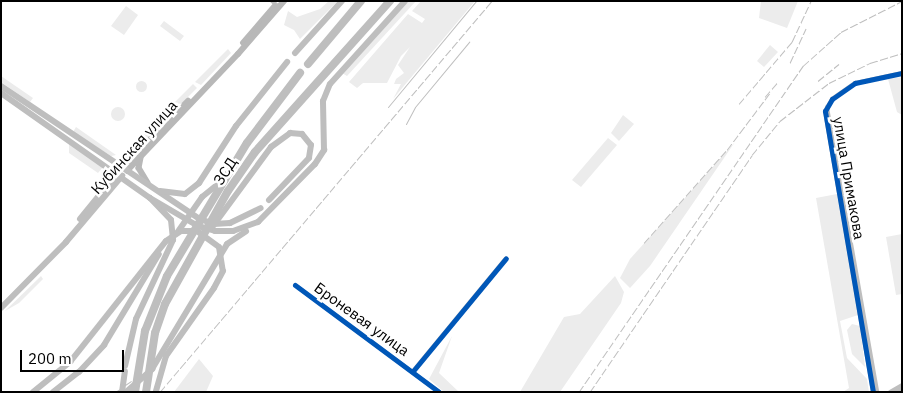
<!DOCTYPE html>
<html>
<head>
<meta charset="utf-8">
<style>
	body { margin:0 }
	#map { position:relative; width:903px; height:393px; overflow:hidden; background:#fff; font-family:"IBM Plex Sans",sans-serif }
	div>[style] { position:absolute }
	.green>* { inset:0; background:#ececec }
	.round { border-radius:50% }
	.stream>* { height:1px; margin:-0.5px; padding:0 0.5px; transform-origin:0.5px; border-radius:0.5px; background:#bfbfbf }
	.minor>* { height:4px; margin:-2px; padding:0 2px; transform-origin:2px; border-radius:2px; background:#bebebe }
	.secondary>* { height:5.5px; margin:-2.75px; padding:0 2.75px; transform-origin:2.75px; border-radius:2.75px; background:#b8b8b8 }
	.primary>* { height:6px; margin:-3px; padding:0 3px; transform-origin:3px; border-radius:3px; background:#bebebe }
	.motorway>* { height:8px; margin:-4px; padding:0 4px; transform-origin:4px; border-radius:4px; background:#bebebe }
	.rail>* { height:1px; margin-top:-0.5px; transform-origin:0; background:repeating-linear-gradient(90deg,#bebebe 0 8px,transparent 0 10.5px) }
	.cycleway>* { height:5px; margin:-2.5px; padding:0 2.5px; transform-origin:2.5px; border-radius:2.5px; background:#0057b8 }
	span { translate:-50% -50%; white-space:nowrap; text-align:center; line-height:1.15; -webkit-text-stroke:5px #fff; paint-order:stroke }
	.street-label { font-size:15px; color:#000 }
	.frame { position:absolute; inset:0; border:2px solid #000; pointer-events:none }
	.scale { position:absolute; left:20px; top:350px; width:104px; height:22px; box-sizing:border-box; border:2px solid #000; border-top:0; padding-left:6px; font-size:15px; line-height:18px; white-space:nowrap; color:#000; -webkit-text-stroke:4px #fff; paint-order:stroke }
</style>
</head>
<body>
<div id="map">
	<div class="green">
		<div style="clip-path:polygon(329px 1px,338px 1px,300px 39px,294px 30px,284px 25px,288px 11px,297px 17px,320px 9px)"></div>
		<div style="clip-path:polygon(409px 1px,416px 1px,347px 76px,342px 73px)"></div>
		<div style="clip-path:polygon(421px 1px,475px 1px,393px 99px,401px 84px,394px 84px,396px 79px,404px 73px,398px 65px,410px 47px,401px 56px,387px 83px,363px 83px,357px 88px,349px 82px,408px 14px,422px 23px,425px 19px,412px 11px)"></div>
		<div style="clip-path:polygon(761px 1px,798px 1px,787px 28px,759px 18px)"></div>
		<div style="clip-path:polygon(126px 6px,138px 15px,124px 35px,111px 26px)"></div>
		<div style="clip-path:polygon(164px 21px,184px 36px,180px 41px,160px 26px)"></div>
		<div style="clip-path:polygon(770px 45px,778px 52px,764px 67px,757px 61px)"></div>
		<div style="clip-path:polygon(228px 49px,231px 53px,201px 85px,195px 82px)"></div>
		<div style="clip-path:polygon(1px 76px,33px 98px,30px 102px,1px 82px)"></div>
		<div style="clip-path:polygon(902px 77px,902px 115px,897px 112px,888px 79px)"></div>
		<div class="round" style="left:135.5px;top:80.5px;width:11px;height:11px"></div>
		<div style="clip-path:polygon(193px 84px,197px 88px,125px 160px,112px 158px,124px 160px,122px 155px)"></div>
		<div class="round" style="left:111px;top:107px;width:14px;height:14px"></div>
		<div style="clip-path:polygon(623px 115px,634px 124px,619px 141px,611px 133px)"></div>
		<div style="clip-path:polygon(76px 127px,116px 155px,111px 156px,73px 132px)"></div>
		<div style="clip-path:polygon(608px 138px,617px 145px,581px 187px,572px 180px)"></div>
		<div style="clip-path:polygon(735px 142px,650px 266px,630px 288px,620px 278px,630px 259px)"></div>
		<div style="clip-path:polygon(69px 143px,103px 167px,98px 173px,69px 153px)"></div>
		<div style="clip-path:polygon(837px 194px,858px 315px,840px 321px,847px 358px,867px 379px,869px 392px,843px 392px,849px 388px,816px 198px)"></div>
		<div style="clip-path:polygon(902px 234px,902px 294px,896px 295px,886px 237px)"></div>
		<div style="clip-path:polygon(41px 276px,43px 279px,19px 303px,5px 311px)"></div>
		<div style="clip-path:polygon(615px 276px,624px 292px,621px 303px,560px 392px,520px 392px,564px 317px,580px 314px)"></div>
		<div style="clip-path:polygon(852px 324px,860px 326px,865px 367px,852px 354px,847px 330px)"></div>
		<div style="clip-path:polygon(452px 336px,439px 373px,459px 392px,444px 392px,429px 379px)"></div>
		<div style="clip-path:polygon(199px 359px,213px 376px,206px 392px,174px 392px)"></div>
	</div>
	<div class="stream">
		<div style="left:388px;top:107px;width:138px;rotate:-50.3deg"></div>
		<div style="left:406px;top:124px;width:19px;rotate:-62deg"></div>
		<div style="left:415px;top:107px;width:85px;rotate:-50.3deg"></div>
		<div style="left:125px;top:385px;width:7px;rotate:-34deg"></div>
		<div style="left:115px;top:392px;width:6px;rotate:-31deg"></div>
	</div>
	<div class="minor">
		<div style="left:272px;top:1px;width:9px;rotate:41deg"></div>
		<div style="left:827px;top:107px;width:289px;rotate:80deg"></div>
		<div style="left:295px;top:285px;width:179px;rotate:36.6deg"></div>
		<div style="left:413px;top:371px;width:146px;rotate:-50.5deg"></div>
		<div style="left:873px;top:392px;width:285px;rotate:-99.7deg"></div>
		<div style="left:825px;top:111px;width:14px;rotate:-60deg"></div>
		<div style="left:832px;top:99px;width:28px;rotate:-35deg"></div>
		<div style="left:855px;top:83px;width:48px;rotate:-12deg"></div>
		<div style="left:890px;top:392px;width:14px;rotate:-30deg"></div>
		<div style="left:896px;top:392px;width:7px;rotate:-27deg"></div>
	</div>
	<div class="secondary">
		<div style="left:243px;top:43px;width:48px;rotate:-49.3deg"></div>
		<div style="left:141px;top:158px;width:10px;rotate:101deg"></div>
		<div style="left:139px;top:168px;width:17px;rotate:59deg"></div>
		<div style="left:122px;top:168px;width:94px;rotate:-45.4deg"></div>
		<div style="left:127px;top:171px;width:161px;rotate:-46.5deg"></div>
		<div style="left:238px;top:54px;width:70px;rotate:-49deg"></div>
	</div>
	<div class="primary">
		<div style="left:295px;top:53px;width:70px;rotate:-47.9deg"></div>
		<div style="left:1px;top:86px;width:239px;rotate:33.8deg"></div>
		<div style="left:200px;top:219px;width:15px;rotate:20deg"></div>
		<div style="left:214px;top:224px;width:16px;rotate:-4deg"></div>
		<div style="left:230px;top:223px;width:34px;rotate:-26deg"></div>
		<div style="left:1px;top:93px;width:182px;rotate:35.2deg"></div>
		<div style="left:150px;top:198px;width:30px;rotate:46deg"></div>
		<div style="left:171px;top:220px;width:20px;rotate:84deg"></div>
		<div style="left:173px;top:240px;width:87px;rotate:115.1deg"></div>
		<div style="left:136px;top:319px;width:48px;rotate:103.2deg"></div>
		<div style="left:160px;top:191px;width:25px;rotate:7deg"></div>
		<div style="left:185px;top:194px;width:18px;rotate:-38deg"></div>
		<div style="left:199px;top:183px;width:68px;rotate:-57deg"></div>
		<div style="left:236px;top:126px;width:82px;rotate:-51.4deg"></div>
		<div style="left:150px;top:198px;width:56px;rotate:30.3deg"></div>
		<div style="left:198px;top:226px;width:18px;rotate:16deg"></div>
		<div style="left:215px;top:231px;width:18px"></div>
		<div style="left:233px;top:231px;width:27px;rotate:-20deg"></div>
		<div style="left:258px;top:222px;width:81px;rotate:-45.5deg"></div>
		<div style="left:315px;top:164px;width:17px;rotate:-57deg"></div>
		<div style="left:324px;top:150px;width:49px;rotate:-91.2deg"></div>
		<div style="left:323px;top:101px;width:18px;rotate:-68deg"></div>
		<div style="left:330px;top:84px;width:112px;rotate:-47.9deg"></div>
		<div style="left:80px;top:219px;width:62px;rotate:-50.9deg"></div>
		<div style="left:213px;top:226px;width:98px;rotate:-53.7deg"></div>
		<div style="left:271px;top:147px;width:24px;rotate:-36deg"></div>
		<div style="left:290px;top:133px;width:12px;rotate:5deg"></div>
		<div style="left:302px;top:134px;width:14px;rotate:51deg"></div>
		<div style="left:311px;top:145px;width:13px;rotate:99deg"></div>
		<div style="left:309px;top:158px;width:58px;rotate:133.6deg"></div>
		<div style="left:177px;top:233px;width:44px;rotate:-55.2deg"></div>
		<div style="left:202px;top:197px;width:27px;rotate:-39deg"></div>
		<div style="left:1px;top:308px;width:93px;rotate:-45.4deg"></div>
		<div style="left:66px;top:242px;width:87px;rotate:-49.7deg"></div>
		<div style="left:33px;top:392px;width:48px;rotate:-39deg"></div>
		<div style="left:70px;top:362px;width:154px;rotate:-51.6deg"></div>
		<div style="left:166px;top:241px;width:18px;rotate:-34deg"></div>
		<div style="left:181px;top:231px;width:16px"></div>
		<div style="left:197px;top:231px;width:27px;rotate:36deg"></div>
		<div style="left:219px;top:247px;width:24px;rotate:81deg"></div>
		<div style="left:223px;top:271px;width:19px;rotate:118deg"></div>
		<div style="left:214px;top:288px;width:83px;rotate:125.2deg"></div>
		<div style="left:166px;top:356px;width:37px;rotate:106deg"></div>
		<div style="left:53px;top:392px;width:33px;rotate:-38deg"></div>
		<div style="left:79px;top:372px;width:37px;rotate:-47deg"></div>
		<div style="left:104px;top:345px;width:106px;rotate:-58.9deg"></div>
		<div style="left:122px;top:392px;width:21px;rotate:-82deg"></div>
		<div style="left:126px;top:392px;width:35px;rotate:-41deg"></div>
		<div style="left:152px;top:369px;width:146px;rotate:-59deg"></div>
		<div style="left:227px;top:244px;width:23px;rotate:-34deg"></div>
	</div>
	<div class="motorway">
		<div style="left:308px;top:64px;width:82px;rotate:-49.9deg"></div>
		<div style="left:135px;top:392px;width:62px;rotate:-80.7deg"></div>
		<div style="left:145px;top:331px;width:59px;rotate:-68.2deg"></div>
		<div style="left:167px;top:276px;width:155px;rotate:-59deg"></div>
		<div style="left:247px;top:143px;width:88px;rotate:-52.9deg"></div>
		<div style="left:146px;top:392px;width:60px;rotate:-81.3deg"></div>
		<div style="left:155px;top:333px;width:31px;rotate:-71deg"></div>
		<div style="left:165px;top:304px;width:129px;rotate:-60.9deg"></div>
		<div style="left:228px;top:191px;width:47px;rotate:-55.3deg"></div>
		<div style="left:255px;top:152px;width:203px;rotate:-48.2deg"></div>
	</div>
	<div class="rail">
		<div style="left:790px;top:63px;width:38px;rotate:-65deg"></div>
		<div style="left:818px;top:81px;width:27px;rotate:-39deg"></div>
		<div style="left:765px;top:97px;width:20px;rotate:-49deg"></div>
		<div style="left:739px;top:104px;width:82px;rotate:-49.5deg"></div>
		<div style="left:792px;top:42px;width:45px;rotate:-65.1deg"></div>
		<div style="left:644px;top:243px;width:125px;rotate:-48.3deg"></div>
		<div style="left:727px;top:150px;width:71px;rotate:-53deg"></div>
		<div style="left:160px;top:392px;width:513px;rotate:-49.67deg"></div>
		<div style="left:579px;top:392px;width:396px;rotate:-55.5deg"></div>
		<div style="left:803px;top:66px;width:51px;rotate:-41.8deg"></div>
		<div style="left:841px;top:32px;width:68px;rotate:-26.9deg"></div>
		<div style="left:590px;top:392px;width:287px;rotate:-55.6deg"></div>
		<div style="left:752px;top:155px;width:44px;rotate:-50.5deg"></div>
		<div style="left:780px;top:121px;width:62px;rotate:-37.8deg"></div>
		<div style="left:829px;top:83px;width:46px;rotate:-26deg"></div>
		<div style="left:870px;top:63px;width:34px;rotate:-17deg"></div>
	</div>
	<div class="cycleway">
		<div style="left:295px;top:285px;width:179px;rotate:36.6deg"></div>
		<div style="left:413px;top:371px;width:146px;rotate:-50.5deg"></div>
		<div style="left:873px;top:392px;width:285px;rotate:-99.7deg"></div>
		<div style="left:825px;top:111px;width:14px;rotate:-60deg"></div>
		<div style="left:832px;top:99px;width:28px;rotate:-35deg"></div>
		<div style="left:855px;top:83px;width:48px;rotate:-12deg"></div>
	</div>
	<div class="street-label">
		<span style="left:134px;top:147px;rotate:-48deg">Кубинская улица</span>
		<span style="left:225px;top:171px;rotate:-57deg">ЗСД</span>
		<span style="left:849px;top:178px;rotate:80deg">улица Примакова</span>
		<span style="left:362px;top:319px;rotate:36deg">Броневая улица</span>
	</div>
	<div class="frame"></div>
	<div class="scale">200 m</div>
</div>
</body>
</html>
